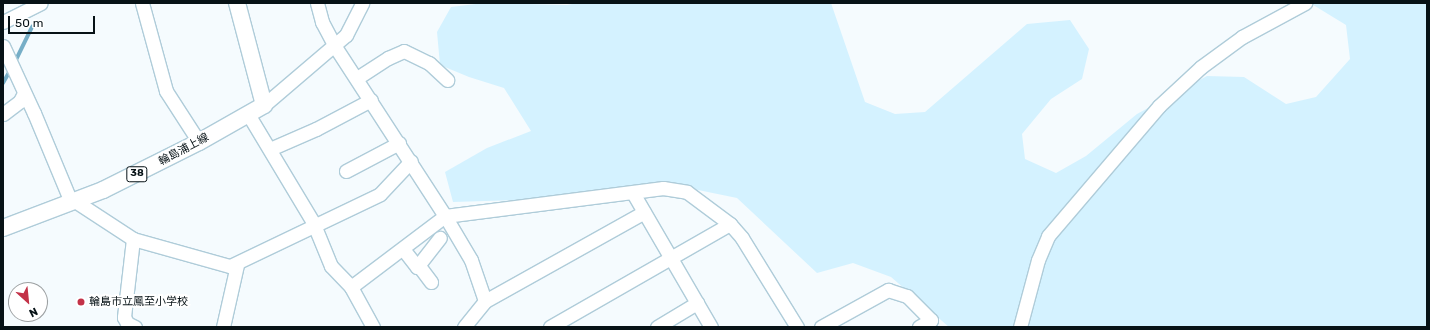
<!DOCTYPE html>
<html>
<head>
<meta charset="utf-8">
<style>
	body { margin:0 }
	#map { position:relative; width:1430px; height:330px; overflow:hidden; background:#f5fbfe; font-family:Rubik,"Noto Sans JP",sans-serif }
	div>[style] { position:absolute }
	.green>* { inset:0; background:#d4f2ff }
	.stream>* { height:3.5px; margin:-1.75px; padding:0 1.75px; transform-origin:1.75px; border-radius:1.75px; background:#76aec7 }
	.roads { filter:drop-shadow(1px 0 #afccd9) drop-shadow(-1px 0 #afccd9) drop-shadow(0 1px #afccd9) drop-shadow(0 -1px #afccd9) }
	.minor>* { height:13px; margin:-6.5px; padding:0 6.5px; transform-origin:6.5px; border-radius:6.5px; background:#fff }
	.major>* { height:16px; margin:-8px; padding:0 8px; transform-origin:8px; border-radius:8px; background:#fff }
	.dots>* { width:11px; height:11px; translate:-50% -50%; box-sizing:border-box; border:2px solid #fff; border-radius:50% }
	span { translate:-50% -50%; white-space:nowrap; text-align:center; line-height:1.15; -webkit-text-stroke:4px #fff; paint-order:stroke }
	.shield-label span { padding:1px 3px; background:#fff; border:1px solid; border-radius:3px; -webkit-text-stroke-width:0 }
	.shield-label { font-size:10px; color:#071216; font-weight:700 }
	.street-label { font-size:11px; color:#071216 }
	.poi-label { font-size:11px; color:#071216 }
	.left { translate:0 -50%; text-align:left }
	.frame { position:absolute; inset:0; border:4px solid #071216; pointer-events:none }
	.north { position:absolute; left:8px; top:282px; width:40px; height:40px; box-sizing:border-box; background:#fff; border:1px solid #9ca0a2; border-radius:50%; rotate:153deg; font-size:11px; font-weight:700; line-height:16px; text-align:center; color:#071216 }
	.north::after { content:''; display:block; margin:auto; width:14px; height:18px; background:#c33248; clip-path:polygon(50% 0,100% 100%,50% 72%,0 100%) }
	.scale { position:absolute; left:8px; top:16px; width:87px; height:18px; box-sizing:border-box; border:2px solid #071216; border-top:0; padding-left:5px; font-size:12px; line-height:14px; white-space:nowrap; color:#071216; -webkit-text-stroke:3px #fff; paint-order:stroke }
</style>
</head>
<body>
<div id="map">
	<div class="green">
		<div style="clip-path:polygon(484px 3px,567px 5px,577px 3px,831px 3px,865px 102px,895px 114px,925px 112px,1027px 24px,1070px 20px,1089px 49px,1082px 79px,1051px 99px,1022px 134px,1025px 159px,1056px 173px,1086px 156px,1137px 114px,1207px 76px,1244px 77px,1286px 104px,1316px 97px,1350px 59px,1346px 25px,1310px 3px,1427px 3px,1427px 327px,949px 327px,891px 277px,853px 263px,817px 273px,737px 198px,669px 184px,555px 199px,453px 202px,445px 172px,487px 148px,531px 131px,504px 88px,469px 77px,440px 65px,437px 32px,451px 7px)"></div>
	</div>
	<div class="stream">
		<div style="left:15px;top:62px;width:39px;rotate:-64deg"></div>
		<div style="left:3px;top:83px;width:14px;rotate:-60deg"></div>
	</div>
	<div class="roads">
		<div class="minor">
			<div style="left:142px;top:3px;width:91px;rotate:74.7deg"></div>
			<div style="left:166px;top:91px;width:61px;rotate:57.1deg"></div>
			<div style="left:317px;top:3px;width:20px;rotate:75deg"></div>
			<div style="left:322px;top:22px;width:26px;rotate:62deg"></div>
			<div style="left:334px;top:45px;width:204px;rotate:57deg"></div>
			<div style="left:445px;top:216px;width:220px;rotate:-7.3deg"></div>
			<div style="left:663px;top:188px;width:24px;rotate:9deg"></div>
			<div style="left:687px;top:192px;width:54px;rotate:36.7deg"></div>
			<div style="left:730px;top:224px;width:18px;rotate:49deg"></div>
			<div style="left:742px;top:238px;width:105px;rotate:58.3deg"></div>
			<div style="left:3px;top:22px;width:42px;rotate:-26.6deg"></div>
			<div style="left:3px;top:46px;width:74px;rotate:65.2deg"></div>
			<div style="left:34px;top:113px;width:96px;rotate:67.4deg"></div>
			<div style="left:357px;top:78px;width:37px;rotate:-33deg"></div>
			<div style="left:388px;top:58px;width:17px;rotate:-24deg"></div>
			<div style="left:404px;top:51px;width:28px;rotate:26deg"></div>
			<div style="left:429px;top:63px;width:25px;rotate:43deg"></div>
			<div style="left:264px;top:105px;width:108px;rotate:-40.5deg"></div>
			<div style="left:346px;top:35px;width:36px;rotate:-63deg"></div>
			<div style="left:3px;top:114px;width:21px;rotate:-37deg"></div>
			<div style="left:20px;top:101px;width:9px;rotate:-63deg"></div>
			<div style="left:248px;top:114px;width:132px;rotate:59deg"></div>
			<div style="left:270px;top:149px;width:50px;rotate:-23.5deg"></div>
			<div style="left:316px;top:129px;width:62px;rotate:-27.8deg"></div>
			<div style="left:346px;top:171px;width:60px;rotate:-27.8deg"></div>
			<div style="left:633px;top:193px;width:155px;rotate:59.8deg"></div>
			<div style="left:75px;top:201px;width:69px;rotate:33.2deg"></div>
			<div style="left:133px;top:239px;width:101px;rotate:15.6deg"></div>
			<div style="left:230px;top:266px;width:166px;rotate:-25.6deg"></div>
			<div style="left:380px;top:194px;width:45px;rotate:-46.8deg"></div>
			<div style="left:315px;top:227px;width:42px;rotate:67.7deg"></div>
			<div style="left:331px;top:266px;width:29px;rotate:46deg"></div>
			<div style="left:351px;top:287px;width:46px;rotate:61.2deg"></div>
			<div style="left:133px;top:239px;width:79px;rotate:96.6deg"></div>
			<div style="left:124px;top:317px;width:7px;rotate:63deg"></div>
			<div style="left:127px;top:323px;width:9px;rotate:27deg"></div>
			<div style="left:403px;top:249px;width:23px;rotate:52deg"></div>
			<div style="left:417px;top:267px;width:37px;rotate:-52deg"></div>
			<div style="left:419px;top:266px;width:20px;rotate:53deg"></div>
			<div style="left:351px;top:287px;width:118px;rotate:-37.1deg"></div>
			<div style="left:445px;top:216px;width:51px;rotate:59.4deg"></div>
			<div style="left:471px;top:260px;width:43px;rotate:71.1deg"></div>
			<div style="left:223px;top:327px;width:64px;rotate:-77.3deg"></div>
			<div style="left:464px;top:327px;width:33px;rotate:-51deg"></div>
			<div style="left:485px;top:301px;width:182px;rotate:-29.2deg"></div>
			<div style="left:550px;top:327px;width:207px;rotate:-29.8deg"></div>
			<div style="left:657px;top:327px;width:47px;rotate:-31deg"></div>
			<div style="left:821px;top:327px;width:77px;rotate:-28.9deg"></div>
			<div style="left:888px;top:290px;width:20px;rotate:18deg"></div>
			<div style="left:907px;top:296px;width:34px;rotate:45deg"></div>
			<div style="left:931px;top:320px;width:14px;rotate:150deg"></div>
			<div style="left:1020px;top:327px;width:69px;rotate:-75deg"></div>
			<div style="left:1038px;top:260px;width:26px;rotate:-67deg"></div>
			<div style="left:1048px;top:236px;width:171px;rotate:-49.5deg"></div>
			<div style="left:1159px;top:106px;width:57px;rotate:-42.9deg"></div>
			<div style="left:1201px;top:67px;width:51px;rotate:-36.2deg"></div>
			<div style="left:1242px;top:37px;width:72px;rotate:-28.4deg"></div>
		</div>
		<div class="major">
			<div style="left:3px;top:228px;width:107px;rotate:-20.8deg"></div>
			<div style="left:103px;top:190px;width:107px;rotate:-26.6deg"></div>
			<div style="left:199px;top:142px;width:75px;rotate:-29.6deg"></div>
			<div style="left:264px;top:105px;width:106px;rotate:-104.8deg"></div>
		</div>
	</div>
	<div class="dots">
		<div style="left:81px;top:302px;background:#c33248"></div>
	</div>
	<div class="shield-label">
		<span style="left:137px;top:174px">38</span>
	</div>
	<div class="street-label">
		<span style="left:184px;top:150px;rotate:-28deg">輪島浦上線</span>
	</div>
	<div class="poi-label">
		<span class="left" style="left:89px;top:302px">輪島市立鳳至小学校</span>
	</div>
	<div class="frame"></div>
	<div class="north">N</div>
	<div class="scale">50 m</div>
</div>
</body>
</html>
